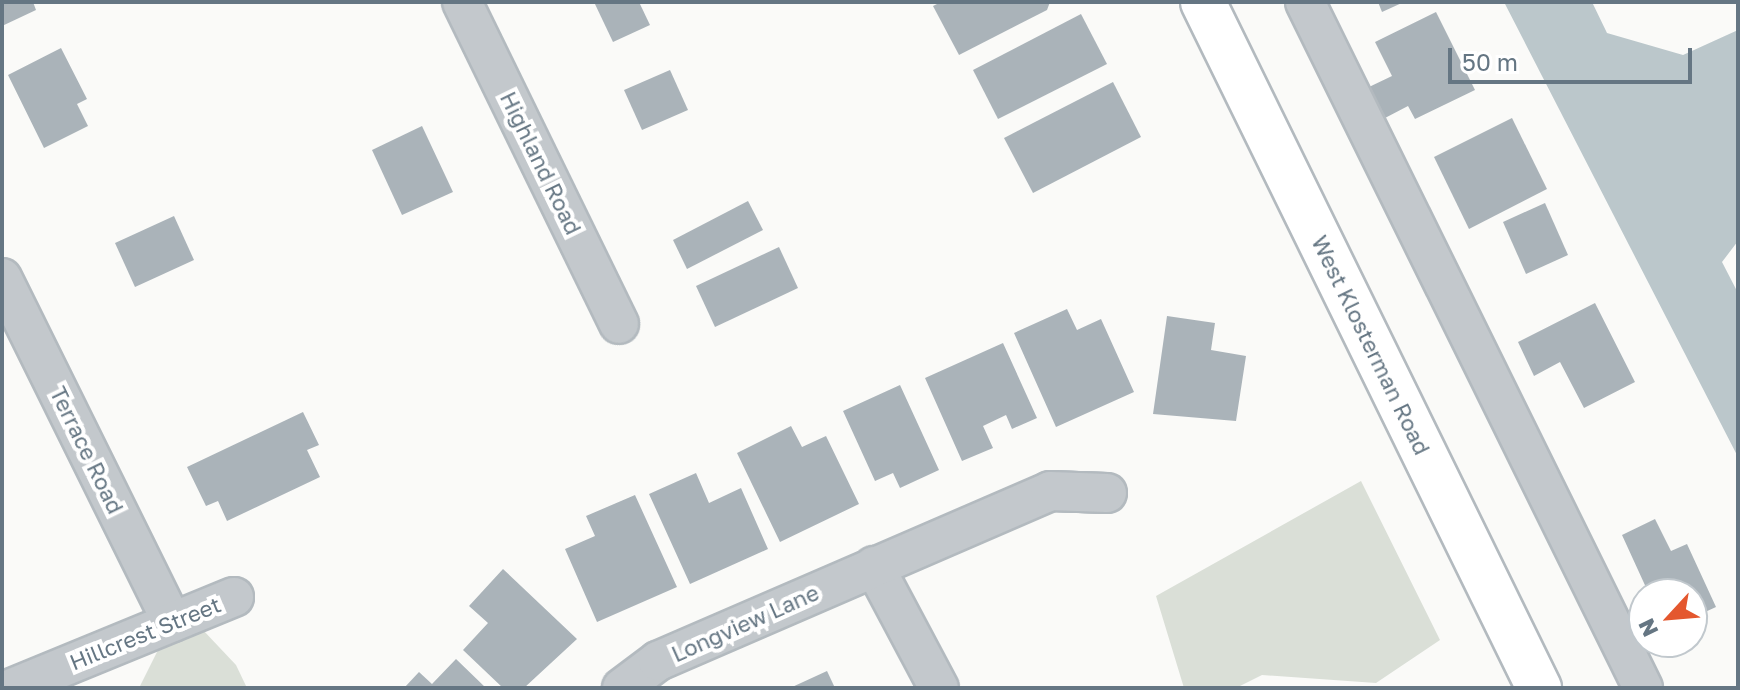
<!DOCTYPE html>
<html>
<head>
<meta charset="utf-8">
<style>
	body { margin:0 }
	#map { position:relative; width:1740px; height:690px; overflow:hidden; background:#fafaf8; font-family:"Golos Text",sans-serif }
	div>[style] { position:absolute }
	.green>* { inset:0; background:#dadfd7 }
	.water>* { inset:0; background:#bbc7cb }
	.building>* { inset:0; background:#aab3b9 }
	.roads { filter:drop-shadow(2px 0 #b3babf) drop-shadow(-2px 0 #b3babf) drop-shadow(0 2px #b3babf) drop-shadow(0 -2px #b3babf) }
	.street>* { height:38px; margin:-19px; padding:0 19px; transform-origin:19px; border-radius:19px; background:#c3c8cc }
	.secondary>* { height:44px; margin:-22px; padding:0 22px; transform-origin:22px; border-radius:22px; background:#fff }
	span { translate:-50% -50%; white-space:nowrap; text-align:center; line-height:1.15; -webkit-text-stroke:8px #fff; paint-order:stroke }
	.street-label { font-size:22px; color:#657683 }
	.frame { position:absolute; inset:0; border:4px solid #657683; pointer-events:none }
	.north { position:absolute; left:1628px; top:578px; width:80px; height:80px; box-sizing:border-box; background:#fff; border:2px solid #c1c8cd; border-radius:50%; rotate:244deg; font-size:22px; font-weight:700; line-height:32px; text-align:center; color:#657683 }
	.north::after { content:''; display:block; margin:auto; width:28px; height:36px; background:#e4572e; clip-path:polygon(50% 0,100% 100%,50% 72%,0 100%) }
	.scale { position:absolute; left:1448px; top:48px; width:244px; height:36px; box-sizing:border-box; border:4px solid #657683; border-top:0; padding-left:10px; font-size:24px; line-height:28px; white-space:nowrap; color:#657683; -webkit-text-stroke:6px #fff; paint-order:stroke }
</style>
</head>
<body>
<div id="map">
	<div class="green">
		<div style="clip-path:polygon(1361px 481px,1440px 640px,1376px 683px,1262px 675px,1236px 688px,1184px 688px,1156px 596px)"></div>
		<div style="clip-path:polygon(202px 629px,236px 665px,247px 688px,139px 688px,161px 644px)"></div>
	</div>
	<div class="water">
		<div style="clip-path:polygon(1504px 2px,1592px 2px,1607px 33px,1683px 55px,1738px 30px,1738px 241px,1722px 262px,1738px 293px,1738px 457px)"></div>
	</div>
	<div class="building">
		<div style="clip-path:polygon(2px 2px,33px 2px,36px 10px,2px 26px)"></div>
		<div style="clip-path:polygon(594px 2px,639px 2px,650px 25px,613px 42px)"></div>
		<div style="clip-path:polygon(941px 2px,1050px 2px,1047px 10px,959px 55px,933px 6px)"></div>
		<div style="clip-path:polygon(1378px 2px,1404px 2px,1382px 12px)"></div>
		<div style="clip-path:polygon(1436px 12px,1475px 90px,1415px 119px,1408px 106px,1385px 118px,1369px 87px,1392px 76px,1375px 42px)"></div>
		<div style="clip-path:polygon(1081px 14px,1107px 64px,998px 119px,973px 70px)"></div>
		<div style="clip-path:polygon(61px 48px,87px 99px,77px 104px,88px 126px,44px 148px,8px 75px)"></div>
		<div style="clip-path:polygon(670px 70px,688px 110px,642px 130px,624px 90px)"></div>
		<div style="clip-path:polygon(1113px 82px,1141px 137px,1033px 193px,1004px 138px)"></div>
		<div style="clip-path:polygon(1512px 118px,1547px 189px,1469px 229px,1434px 157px)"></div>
		<div style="clip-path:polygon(422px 126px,453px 192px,402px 215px,372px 150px)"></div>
		<div style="clip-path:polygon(748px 201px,763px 230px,687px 269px,673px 240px)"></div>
		<div style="clip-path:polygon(1545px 203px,1568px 255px,1526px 274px,1503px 222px)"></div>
		<div style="clip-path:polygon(174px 216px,194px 260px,135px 287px,115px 243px)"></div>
		<div style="clip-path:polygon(779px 247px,798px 288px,715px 327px,696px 286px)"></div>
		<div style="clip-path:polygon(1595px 303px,1635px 382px,1584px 408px,1560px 362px,1534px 376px,1518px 342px)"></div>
		<div style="clip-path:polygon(1067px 309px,1077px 330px,1101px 319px,1134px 392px,1056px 427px,1014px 333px)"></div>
		<div style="clip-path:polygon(1167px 316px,1215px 323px,1211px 350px,1246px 356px,1236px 421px,1153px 414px)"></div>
		<div style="clip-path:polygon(1003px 343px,1037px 418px,1012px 429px,1006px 415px,983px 426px,993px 448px,962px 461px,925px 378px)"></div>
		<div style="clip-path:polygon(900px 385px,939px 470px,900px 488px,893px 473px,875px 481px,843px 411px)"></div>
		<div style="clip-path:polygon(303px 412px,319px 445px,307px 450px,320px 477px,227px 521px,218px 501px,206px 506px,187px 467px)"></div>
		<div style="clip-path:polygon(791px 426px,802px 447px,826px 436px,859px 504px,780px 542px,737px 453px)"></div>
		<div style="clip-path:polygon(696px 473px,709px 503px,741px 488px,768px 549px,690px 584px,649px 494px)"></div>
		<div style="clip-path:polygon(635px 495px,677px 587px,597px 622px,565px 549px,595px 536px,586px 516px)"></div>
		<div style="clip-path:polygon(1655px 519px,1671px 551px,1687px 544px,1716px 607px,1692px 618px,1692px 594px,1649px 594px,1622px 535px)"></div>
		<div style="clip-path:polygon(503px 569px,577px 639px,524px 688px,503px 688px,463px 650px,488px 623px,469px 606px)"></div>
		<div style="clip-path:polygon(456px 659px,486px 688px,404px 688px,419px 672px,432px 684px)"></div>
		<div style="clip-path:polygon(827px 671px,835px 688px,790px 688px)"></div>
	</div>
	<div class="roads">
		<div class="street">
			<div style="left:462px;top:2px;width:358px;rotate:64deg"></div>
			<div style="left:1305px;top:2px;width:765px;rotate:63.77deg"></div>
			<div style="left:2px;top:278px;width:384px;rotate:63.7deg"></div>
			<div style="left:874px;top:566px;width:138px;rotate:62deg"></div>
			<div style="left:12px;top:688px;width:240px;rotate:-22.3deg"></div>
			<div style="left:622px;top:688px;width:45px;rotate:-36.9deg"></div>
			<div style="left:658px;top:661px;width:427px;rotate:-23.4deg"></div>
			<div style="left:1050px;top:491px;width:57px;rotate:2deg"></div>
		</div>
		<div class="secondary">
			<div style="left:1203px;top:2px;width:764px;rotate:63.9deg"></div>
		</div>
	</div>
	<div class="street-label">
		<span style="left:541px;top:163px;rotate:64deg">Highland Road</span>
		<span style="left:1371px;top:345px;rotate:64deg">West Klosterman Road</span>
		<span style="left:87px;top:450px;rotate:64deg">Terrace Road</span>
		<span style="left:745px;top:623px;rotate:-24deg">Longview Lane</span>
		<span style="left:145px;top:633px;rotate:-22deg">Hillcrest Street</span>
	</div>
	<div class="frame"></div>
	<div class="north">N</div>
	<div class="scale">50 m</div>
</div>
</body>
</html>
